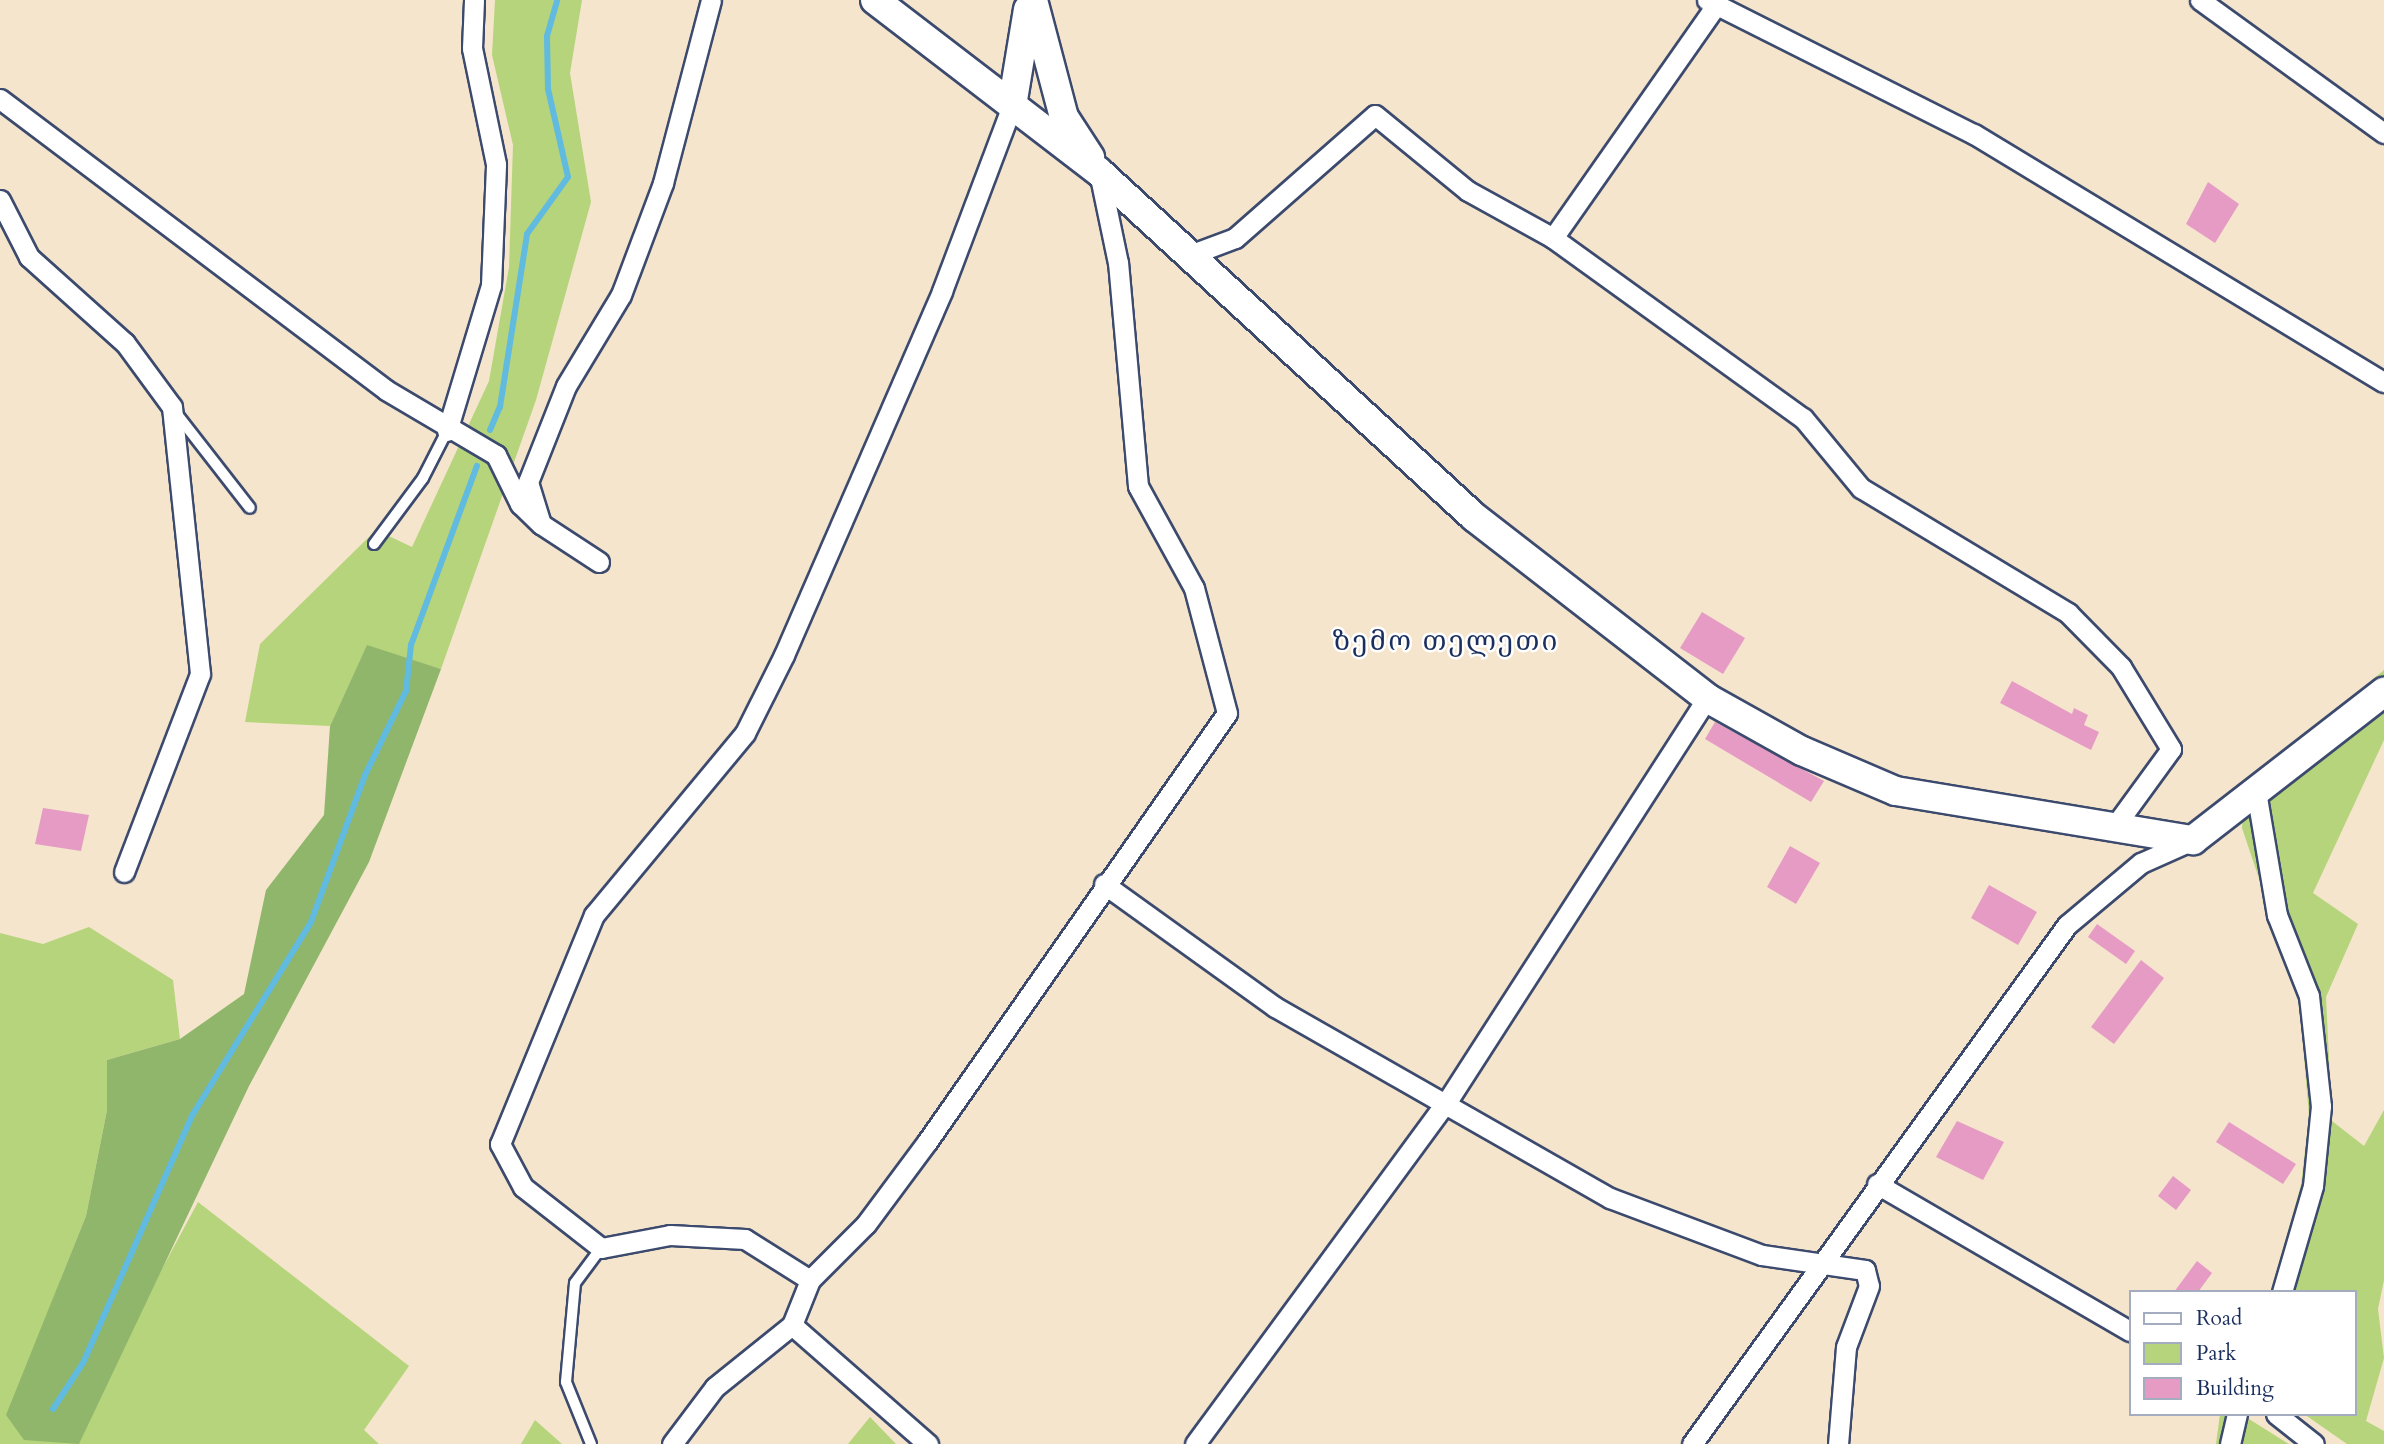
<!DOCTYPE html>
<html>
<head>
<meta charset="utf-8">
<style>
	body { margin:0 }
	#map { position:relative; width:2384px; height:1444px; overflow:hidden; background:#f4e5cc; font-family:Cardo,"Noto Serif Georgian",serif }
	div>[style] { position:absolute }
	.green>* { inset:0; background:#b6d47b }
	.forest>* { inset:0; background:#90b66b }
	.stream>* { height:6px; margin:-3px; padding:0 3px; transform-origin:3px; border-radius:3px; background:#61badf }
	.building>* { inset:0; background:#e69bc5 }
	.roads { filter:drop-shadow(2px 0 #3c4a6e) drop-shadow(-2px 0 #3c4a6e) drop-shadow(0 2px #3c4a6e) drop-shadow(0 -2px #3c4a6e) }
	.lane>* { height:10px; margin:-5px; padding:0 5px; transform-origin:5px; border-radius:5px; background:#fff }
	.street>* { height:19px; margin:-9.5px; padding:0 9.5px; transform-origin:9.5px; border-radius:9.5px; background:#fff }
	.secondary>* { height:28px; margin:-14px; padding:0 14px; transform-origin:14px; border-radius:14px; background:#fff }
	span { translate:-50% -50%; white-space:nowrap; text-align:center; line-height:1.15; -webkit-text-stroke:5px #fff; paint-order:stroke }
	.quarter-label { font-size:28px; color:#1b2f5e; letter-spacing:2px }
	.legend { position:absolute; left:2129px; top:1290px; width:228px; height:126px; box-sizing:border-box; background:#fff; border:2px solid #a4acbf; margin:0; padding:9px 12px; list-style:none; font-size:21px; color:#1b2f5e }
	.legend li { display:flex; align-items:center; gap:14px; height:35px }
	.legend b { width:35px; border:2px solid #a4acbf }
</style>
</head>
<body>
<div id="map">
	<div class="green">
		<div style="clip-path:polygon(495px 0,582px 0,570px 73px,591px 202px,536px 400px,441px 669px,367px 646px,330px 726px,245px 722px,260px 644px,376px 530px,412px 547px,489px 381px,509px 267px,513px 145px,492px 55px)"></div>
		<div style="clip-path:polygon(2384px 670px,2384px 740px,2313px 893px,2358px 924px,2326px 997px,2332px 1121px,2364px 1146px,2384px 1110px,2384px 1280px,2378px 1309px,2384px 1358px,2366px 1421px,2384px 1431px,2384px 1444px,2347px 1444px,2304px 1414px,2354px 1414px,2354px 1292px,2271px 1292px,2301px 1185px,2309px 1116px,2299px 997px,2242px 828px,2245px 787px)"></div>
		<div style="clip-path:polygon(89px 927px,173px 980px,180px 1039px,107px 1060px,107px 1110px,86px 1216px,60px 1281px,79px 1443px,134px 1321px,198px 1202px,409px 1366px,364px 1430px,379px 1444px,0 1444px,0 933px,43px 944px)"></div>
		<div style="clip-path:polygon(2220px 1414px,2241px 1414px,2289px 1444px,2216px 1444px)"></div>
		<div style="clip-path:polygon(870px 1417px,896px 1444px,848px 1444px)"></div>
		<div style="clip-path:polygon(535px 1420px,562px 1444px,521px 1444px)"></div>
	</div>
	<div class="forest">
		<div style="clip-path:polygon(367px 645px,441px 669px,369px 862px,249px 1086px,79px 1444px,24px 1440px,6px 1415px,86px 1216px,107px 1110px,107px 1060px,180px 1039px,244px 994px,266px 890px,324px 815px,330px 726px)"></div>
	</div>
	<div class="stream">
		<div style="left:490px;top:430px;width:25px;rotate:-67deg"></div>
		<div style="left:500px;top:407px;width:175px;rotate:-81.1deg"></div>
		<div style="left:527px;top:234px;width:70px;rotate:-54.3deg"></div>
		<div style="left:568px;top:177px;width:90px;rotate:-102.8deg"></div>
		<div style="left:548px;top:89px;width:53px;rotate:-91.1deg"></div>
		<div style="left:547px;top:36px;width:37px;rotate:-74deg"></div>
		<div style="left:53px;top:1409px;width:55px;rotate:-56.9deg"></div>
		<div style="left:83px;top:1363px;width:272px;rotate:-66.2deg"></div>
		<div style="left:193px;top:1114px;width:225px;rotate:-58.4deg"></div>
		<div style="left:311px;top:922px;width:157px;rotate:-69.8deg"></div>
		<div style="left:365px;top:775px;width:93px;rotate:-64deg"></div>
		<div style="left:406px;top:691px;width:46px;rotate:-83.8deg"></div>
		<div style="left:411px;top:645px;width:191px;rotate:-69.8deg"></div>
	</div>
	<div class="building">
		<div style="clip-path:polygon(2208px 182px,2239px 204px,2215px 243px,2186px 224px)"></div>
		<div style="clip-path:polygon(1702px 612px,1745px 638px,1723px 674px,1680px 648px)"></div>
		<div style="clip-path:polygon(2012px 681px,2072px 714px,2074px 708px,2088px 715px,2084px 725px,2099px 732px,2091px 750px,2000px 703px)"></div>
		<div style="clip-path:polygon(1715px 722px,1824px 781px,1811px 802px,1705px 739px)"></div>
		<div style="clip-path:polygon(43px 808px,89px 815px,81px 851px,35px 844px)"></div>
		<div style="clip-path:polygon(1790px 846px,1820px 863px,1796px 904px,1767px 887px)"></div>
		<div style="clip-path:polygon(1989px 885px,2037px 912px,2018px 945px,1971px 918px)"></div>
		<div style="clip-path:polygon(2097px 924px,2135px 951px,2126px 964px,2088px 937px)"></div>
		<div style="clip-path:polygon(2141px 960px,2164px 978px,2114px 1044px,2091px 1027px)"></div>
		<div style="clip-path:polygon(1957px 1121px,2004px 1142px,1983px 1180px,1936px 1157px)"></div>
		<div style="clip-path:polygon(2229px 1122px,2296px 1164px,2283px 1184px,2216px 1142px)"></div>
		<div style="clip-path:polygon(2173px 1176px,2191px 1190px,2176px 1210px,2158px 1196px)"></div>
		<div style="clip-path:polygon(2197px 1261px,2212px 1273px,2198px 1292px,2174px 1292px)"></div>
	</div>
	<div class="roads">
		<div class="lane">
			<div style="left:176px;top:413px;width:120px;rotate:52.1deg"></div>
			<div style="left:374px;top:544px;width:82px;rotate:-53.4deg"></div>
			<div style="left:423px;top:478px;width:53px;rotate:-62.9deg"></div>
			<div style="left:591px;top:1444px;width:67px;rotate:-112deg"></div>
			<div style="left:566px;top:1382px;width:99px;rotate:-84.8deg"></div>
			<div style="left:575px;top:1283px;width:44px;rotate:-53.4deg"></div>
		</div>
		<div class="street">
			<div style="left:1707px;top:0;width:299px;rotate:26.7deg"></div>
			<div style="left:1974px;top:134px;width:479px;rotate:31.2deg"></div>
			<div style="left:2200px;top:0;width:227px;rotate:35.9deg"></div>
			<div style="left:0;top:99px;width:483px;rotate:37deg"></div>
			<div style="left:386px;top:390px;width:128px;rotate:30.6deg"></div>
			<div style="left:496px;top:455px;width:55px;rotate:63.9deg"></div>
			<div style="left:520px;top:504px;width:29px;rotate:44deg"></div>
			<div style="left:0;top:200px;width:64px;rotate:63deg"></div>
			<div style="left:29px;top:257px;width:129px;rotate:41.9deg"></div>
			<div style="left:125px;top:343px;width:79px;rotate:53.7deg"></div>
			<div style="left:172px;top:407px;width:268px;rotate:84deg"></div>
			<div style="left:200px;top:674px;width:212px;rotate:111deg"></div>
			<div style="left:1553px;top:238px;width:284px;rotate:-55deg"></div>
			<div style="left:1187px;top:256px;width:51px;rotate:-20.6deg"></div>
			<div style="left:1235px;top:238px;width:186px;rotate:-41.3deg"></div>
			<div style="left:1375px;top:115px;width:120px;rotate:39.3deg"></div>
			<div style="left:1468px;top:191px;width:97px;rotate:28.9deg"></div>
			<div style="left:1553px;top:238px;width:308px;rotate:35.8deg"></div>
			<div style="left:1803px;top:418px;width:91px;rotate:50.4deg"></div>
			<div style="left:1861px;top:488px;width:242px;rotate:31.1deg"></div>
			<div style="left:2068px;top:613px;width:76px;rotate:45.5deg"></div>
			<div style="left:2121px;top:667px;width:96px;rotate:58.6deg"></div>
			<div style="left:2171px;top:749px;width:92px;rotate:126.1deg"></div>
			<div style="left:447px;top:431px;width:152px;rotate:-73.2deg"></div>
			<div style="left:491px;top:285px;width:121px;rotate:-87.6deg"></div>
			<div style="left:496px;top:164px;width:118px;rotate:-101.7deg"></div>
			<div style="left:472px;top:48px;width:48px;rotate:-87.6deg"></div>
			<div style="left:599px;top:562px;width:69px;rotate:-146.8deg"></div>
			<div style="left:541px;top:524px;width:44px;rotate:-107.2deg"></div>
			<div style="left:528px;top:482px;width:103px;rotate:-68.4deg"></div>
			<div style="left:566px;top:386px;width:106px;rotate:-58.9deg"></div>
			<div style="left:621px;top:295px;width:120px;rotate:-69.4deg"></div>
			<div style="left:663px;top:183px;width:189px;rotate:-75.3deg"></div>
			<div style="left:2257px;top:797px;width:120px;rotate:80.4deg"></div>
			<div style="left:2277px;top:915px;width:87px;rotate:68.4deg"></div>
			<div style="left:2309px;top:996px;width:111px;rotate:83.8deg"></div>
			<div style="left:2321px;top:1106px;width:80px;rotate:95.7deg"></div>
			<div style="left:2313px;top:1186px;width:110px;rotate:106.3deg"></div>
			<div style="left:1104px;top:884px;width:211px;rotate:35.7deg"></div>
			<div style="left:1275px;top:1007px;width:386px;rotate:29.7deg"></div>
			<div style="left:1610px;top:1198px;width:162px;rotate:20.6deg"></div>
			<div style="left:1762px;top:1255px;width:104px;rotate:8.3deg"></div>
			<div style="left:1865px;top:1270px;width:16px;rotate:76deg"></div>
			<div style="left:1869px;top:1286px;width:65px;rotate:110.7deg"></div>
			<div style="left:1846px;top:1347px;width:97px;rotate:94.7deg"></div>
			<div style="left:1877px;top:1184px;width:293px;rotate:30.2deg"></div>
			<div style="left:810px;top:1280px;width:77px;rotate:-147.8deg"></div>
			<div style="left:745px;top:1239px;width:75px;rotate:-176.9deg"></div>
			<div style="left:670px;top:1235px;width:70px;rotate:169.3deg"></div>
			<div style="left:601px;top:1248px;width:99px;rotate:-142deg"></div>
			<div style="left:523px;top:1187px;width:49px;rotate:-118.1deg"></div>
			<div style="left:500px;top:1144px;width:248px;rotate:-67.7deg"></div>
			<div style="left:594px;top:915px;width:236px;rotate:-50.3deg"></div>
			<div style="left:745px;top:733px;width:87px;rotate:-63.4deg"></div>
			<div style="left:784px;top:655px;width:397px;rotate:-66.5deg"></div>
			<div style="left:942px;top:291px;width:198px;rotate:-69.3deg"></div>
			<div style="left:792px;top:1325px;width:181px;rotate:41.2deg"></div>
			<div style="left:2276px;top:1414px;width:48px;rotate:38.3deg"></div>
			<div style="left:672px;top:1444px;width:71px;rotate:-53deg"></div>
			<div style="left:715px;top:1387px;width:99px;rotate:-38.8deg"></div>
			<div style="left:792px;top:1325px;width:48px;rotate:-68.2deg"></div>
			<div style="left:810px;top:1280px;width:79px;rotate:-45deg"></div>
			<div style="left:866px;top:1224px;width:102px;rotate:-53.4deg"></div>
			<div style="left:927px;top:1142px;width:523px;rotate:-55.03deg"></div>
			<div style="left:1227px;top:713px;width:129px;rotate:-104.8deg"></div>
			<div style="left:1194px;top:588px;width:116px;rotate:-118.8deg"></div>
			<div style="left:1138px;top:486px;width:224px;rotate:-95.1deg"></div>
			<div style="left:1118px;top:263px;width:93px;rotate:-101.8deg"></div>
			<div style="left:1195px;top:1444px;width:427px;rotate:-53.7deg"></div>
			<div style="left:1448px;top:1100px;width:478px;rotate:-57.2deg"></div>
			<div style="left:1692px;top:1444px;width:640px;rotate:-54.15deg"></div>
			<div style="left:2067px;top:925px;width:97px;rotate:-40deg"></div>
			<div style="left:2141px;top:863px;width:57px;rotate:-23.9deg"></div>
			<div style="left:2230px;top:1444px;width:31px;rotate:-77deg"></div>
		</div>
		<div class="secondary">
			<div style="left:875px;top:0;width:282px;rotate:37.5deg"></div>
			<div style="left:1099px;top:172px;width:510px;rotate:42.61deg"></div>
			<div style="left:1474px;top:517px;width:295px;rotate:37.8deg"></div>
			<div style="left:1707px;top:698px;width:109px;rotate:29.2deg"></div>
			<div style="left:1802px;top:751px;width:102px;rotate:23.1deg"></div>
			<div style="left:1896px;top:791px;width:301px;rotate:9.4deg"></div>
			<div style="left:2193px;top:840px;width:242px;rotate:-37.8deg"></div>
			<div style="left:1033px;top:0;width:121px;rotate:75.2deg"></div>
			<div style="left:1064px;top:117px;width:48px;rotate:57deg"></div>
			<div style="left:1012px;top:106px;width:98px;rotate:-80.6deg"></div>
		</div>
	</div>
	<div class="quarter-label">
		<span style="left:1446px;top:641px">ზემო თელეთი</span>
	</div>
	<ul class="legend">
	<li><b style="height:9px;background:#fff"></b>Road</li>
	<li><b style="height:19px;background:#b6d47b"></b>Park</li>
	<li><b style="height:19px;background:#e69bc5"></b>Building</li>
	</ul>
</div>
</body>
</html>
